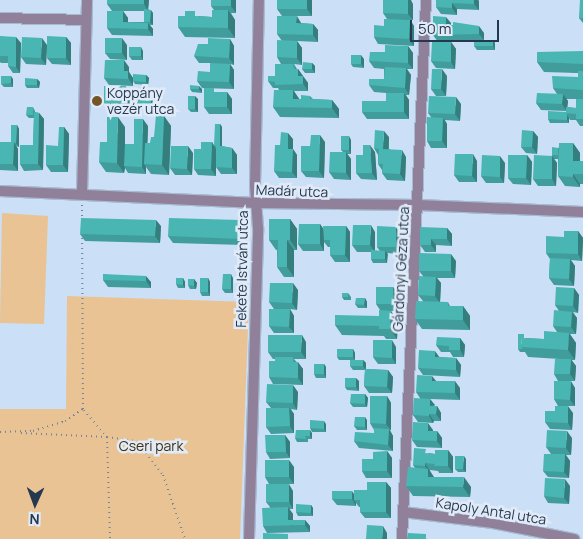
<!DOCTYPE html>
<html>
<head>
<meta charset="utf-8">
<style>
	body { margin:0 }
	#map { position:relative; width:583px; height:539px; overflow:hidden; background:#cbdff7; font-family:Manrope,sans-serif }
	div>[style] { position:absolute }
	.green>* { inset:0; background:#e9c393 }
	.path>* { height:2px; margin-top:-1px; transform-origin:0; background:repeating-linear-gradient(90deg,#70849c 0 1px,transparent 0 5px) }
	.roads { filter:drop-shadow(1px 0 #a6bad2) drop-shadow(-1px 0 #a6bad2) drop-shadow(0 1px #a6bad2) drop-shadow(0 -1px #a6bad2) }
	.street>* { height:10px; margin:-5px; padding:0 5px; transform-origin:5px; border-radius:5px; background:#91809a }
	.wall>* { inset:0; background:#409d9b }
	.shaded-wall>* { inset:0; background:#347f7e }
	.building>* { inset:0; background:#4ab6b4 }
	.dots>* { width:14px; height:14px; translate:-50% -50%; box-sizing:border-box; border:2px solid #e1ebf7; border-radius:50% }
	span { translate:-50% -50%; white-space:nowrap; text-align:center; line-height:1.15; -webkit-text-stroke:5px #e1ebf7; paint-order:stroke }
	.poi-label { font-size:14px; color:#253850 }
	.left { translate:0 -50%; text-align:left }
	.street-label { font-size:14px; color:#253850 }
	.park-label { font-size:14px; color:#432f13 }
	.north { position:absolute; left:10px; top:479px; width:50px; height:50px; -webkit-text-stroke:4px #e1ebf7; paint-order:stroke; rotate:182deg; font-size:14px; font-weight:700; line-height:20px; text-align:center; color:#253850 }
	.north::after { content:''; display:block; margin:auto; width:18px; height:22px; background:#253850; clip-path:polygon(50% 0,100% 100%,50% 72%,0 100%) }
	.scale { position:absolute; left:410px; top:20px; width:89px; height:22px; box-sizing:border-box; border:2px solid #253850; border-top:0; padding-left:6px; font-size:15px; line-height:18px; white-space:nowrap; color:#253850; -webkit-text-stroke:4px #e1ebf7; paint-order:stroke }
</style>
</head>
<body>
<div id="map">
	<div class="green">
		<div style="clip-path:polygon(2px 213px,48px 216px,44px 324px,0 323px)"></div>
		<div style="clip-path:polygon(67px 296px,249px 302px,240px 539px,0 539px,0 409px,66px 409px)"></div>
	</div>
	<div class="path">
		<div style="left:82px;top:205px;width:13px;rotate:90deg"></div>
		<div style="left:84px;top:410px;width:35px;rotate:50deg"></div>
		<div style="left:107px;top:437px;width:102px;rotate:88.3deg"></div>
		<div style="left:0;top:432px;width:33px;rotate:-2deg"></div>
		<div style="left:33px;top:431px;width:34px;rotate:-17deg"></div>
		<div style="left:65px;top:421px;width:22px;rotate:-34deg"></div>
		<div style="left:83px;top:409px;width:174px;rotate:-90.3deg"></div>
		<div style="left:21px;top:433px;width:86px;rotate:2.7deg"></div>
		<div style="left:107px;top:437px;width:30px;rotate:8deg"></div>
		<div style="left:137px;top:441px;width:43px;rotate:52.6deg"></div>
		<div style="left:163px;top:475px;width:68px;rotate:71deg"></div>
	</div>
	<div class="roads">
		<div class="street">
			<div style="left:0;top:18px;width:86px;rotate:1.3deg"></div>
			<div style="left:0;top:191px;width:257px;rotate:2.7deg"></div>
			<div style="left:257px;top:203px;width:161px;rotate:0.7deg"></div>
			<div style="left:418px;top:205px;width:165px;rotate:2.4deg"></div>
			<div style="left:82px;top:194px;width:194px;rotate:-88.5deg"></div>
			<div style="left:403px;top:512px;width:91px;rotate:7deg"></div>
			<div style="left:493px;top:523px;width:83px;rotate:11.2deg"></div>
			<div style="left:249px;top:539px;width:311px;rotate:-88.3deg"></div>
			<div style="left:258px;top:228px;width:42px;rotate:-94.1deg"></div>
			<div style="left:255px;top:186px;width:186px;rotate:-88.8deg"></div>
			<div style="left:402px;top:539px;width:540px;rotate:-87.45deg"></div>
		</div>
	</div>
	<div class="wall">
		<div style="clip-path:polygon(107px 0,149px 0,148px 9px,153px 13px,153px 25px,150px 25px,153px 29px,153px 36px,112px 35px,107px 28px,123px 11px,128px 18px,128px 22px,145px 22px,144px 22px,144px 11px,112px 11px,107px 4px)"></div>
		<div style="clip-path:polygon(236px 0,236px 13px,231px 13px,235px 20px,235px 38px,185px 37px,178px 27px,199px 16px,212px 17px,214px 10px,211px 6px)"></div>
		<div style="clip-path:polygon(277px 0,312px 0,312px 16px,296px 16px,301px 23px,313px 24px,318px 30px,318px 42px,297px 41px,302px 48px,302px 65px,294px 64px,297px 69px,298px 69px,308px 83px,308px 91px,294px 91px,299px 99px,301px 99px,310px 96px,313px 99px,332px 100px,339px 109px,339px 118px,280px 117px,273px 107px,279px 90px,278px 88px,273px 88px,268px 81px,275px 76px,281px 64px,277px 57px,282px 41px,277px 34px,282px 16px,277px 9px)"></div>
		<div style="clip-path:polygon(436px 0,478px 0,479px 1px,479px 10px,457px 9px,457px 15px,441px 14px,436px 7px)"></div>
		<div style="clip-path:polygon(583px 0,583px 23px,579px 18px)"></div>
		<div style="clip-path:polygon(413px 4px,413px 20px,410px 20px,414px 26px,414px 46px,378px 44px,374px 37px,384px 26px,387px 19px,383px 13px)"></div>
		<div style="clip-path:polygon(451px 23px,451px 25px,484px 33px,484px 40px,493px 40px,495px 43px,495px 50px,477px 50px,474px 46px,474px 41px,438px 42px,433px 35px)"></div>
		<div style="clip-path:polygon(0 36px,21px 43px,20px 73px,13px 73px,8px 66px,8px 63px,1px 63px,0 62px)"></div>
		<div style="clip-path:polygon(66px 37px,71px 43px,71px 65px,52px 64px,47px 58px)"></div>
		<div style="clip-path:polygon(230px 39px,234px 46px,234px 65px,230px 64px,234px 70px,234px 89px,202px 88px,197px 81px,210px 72px,210px 63px,199px 63px,194px 56px,208px 44px)"></div>
		<div style="clip-path:polygon(451px 42px,456px 49px,455px 69px,436px 68px,431px 61px)"></div>
		<div style="clip-path:polygon(47px 45px,46px 65px,26px 64px,21px 57px)"></div>
		<div style="clip-path:polygon(127px 45px,127px 60px,110px 59px,105px 53px)"></div>
		<div style="clip-path:polygon(408px 46px,413px 53px,413px 69px,407px 69px,411px 75px,409px 95px,406px 95px,409px 100px,409px 119px,367px 119px,362px 112px,386px 101px,386px 93px,374px 92px,369px 85px,384px 79px,384px 69px,374px 68px,369px 61px,385px 52px)"></div>
		<div style="clip-path:polygon(143px 51px,143px 60px,132px 60px,129px 56px)"></div>
		<div style="clip-path:polygon(evenodd,583px 51px,583px 126px,580px 126px,576px 120px,570px 120px,569px 118px,569px 123px,550px 123px,548px 119px,566px 112px,566px 111px,541px 110px,536px 103px,557px 94px,553px 88px,578px 77px,578px 73px,544px 72px,537px 62px,583px 51px,566px 99px,576px 99px,576px 108px,567px 107px,568px 101px,566px 99px)"></div>
		<div style="clip-path:polygon(364px 59px,364px 68px,353px 67px,351px 64px)"></div>
		<div style="clip-path:polygon(312px 63px,315px 66px,315px 73px,305px 73px,302px 69px)"></div>
		<div style="clip-path:polygon(129px 67px,129px 72px,133px 78px,146px 75px,149px 78px,148px 85px,135px 84px,133px 81px,133px 86px,109px 85px,104px 78px)"></div>
		<div style="clip-path:polygon(447px 76px,446px 96px,436px 96px,431px 89px)"></div>
		<div style="clip-path:polygon(13px 79px,13px 87px,4px 87px,1px 84px)"></div>
		<div style="clip-path:polygon(37px 79px,40px 82px,39px 88px,27px 88px,25px 85px)"></div>
		<div style="clip-path:polygon(125px 86px,130px 93px,130px 110px,109px 110px,104px 103px)"></div>
		<div style="clip-path:polygon(190px 89px,202px 89px,202px 93px,192px 92px)"></div>
		<div style="clip-path:polygon(227px 92px,232px 99px,232px 114px,209px 114px,204px 107px)"></div>
		<div style="clip-path:polygon(151px 97px,153px 101px,153px 110px,138px 110px,136px 107px)"></div>
		<div style="clip-path:polygon(198px 99px,198px 112px,191px 112px,188px 109px)"></div>
		<div style="clip-path:polygon(461px 104px,460px 121px,445px 120px,447px 124px,447px 148px,431px 148px,427px 141px,431px 117px,428px 113px)"></div>
		<div style="clip-path:polygon(33px 107px,35px 111px,35px 112px,39px 113px,44px 119px,43px 170px,24px 171px,20px 164px,33px 145px,34px 118px,29px 118px,26px 115px)"></div>
		<div style="clip-path:polygon(164px 116px,171px 126px,169px 175px,151px 174px,146px 167px,146px 174px,128px 173px,125px 168px,124px 173px,106px 172px,99px 162px,107px 142px,125px 127px,125px 144px,134px 144px,148px 126px,147px 143px,150px 143px,154px 137px)"></div>
		<div style="clip-path:polygon(220px 124px,222px 127px,222px 146px,232px 148px,237px 155px,237px 174px,221px 174px,216px 167px,216px 163px,216px 176px,198px 175px,194px 169px,201px 149px,212px 142px,214px 146px)"></div>
		<div style="clip-path:polygon(17px 125px,19px 129px,19px 147px,16px 146px,18px 149px,18px 171px,0 170px,0 142px,11px 142px)"></div>
		<div style="clip-path:polygon(64px 127px,69px 134px,68px 172px,51px 172px,46px 165px,58px 146px)"></div>
		<div style="clip-path:polygon(533px 131px,538px 137px,537px 154px,526px 153px,521px 147px)"></div>
		<div style="clip-path:polygon(389px 137px,389px 149px,406px 157px,405px 181px,387px 180px,382px 173px,382px 170px,378px 164px,378px 155px,374px 148px)"></div>
		<div style="clip-path:polygon(293px 139px,293px 149px,297px 155px,297px 178px,279px 178px,274px 171px,280px 145px)"></div>
		<div style="clip-path:polygon(351px 140px,351px 154px,347px 154px,351px 159px,351px 180px,334px 179px,329px 172px,343px 152px,341px 150px)"></div>
		<div style="clip-path:polygon(325px 142px,324px 178px,306px 177px,301px 171px,310px 146px)"></div>
		<div style="clip-path:polygon(573px 143px,580px 153px,580px 161px,583px 161px,583px 184px,580px 184px,580px 187px,565px 186px,558px 176px,558px 159px,554px 159px,557px 163px,556px 186px,538px 186px,533px 179px,558px 148px)"></div>
		<div style="clip-path:polygon(375px 152px,377px 180px,361px 179px,356px 173px,363px 155px)"></div>
		<div style="clip-path:polygon(193px 153px,192px 175px,175px 175px,170px 168px)"></div>
		<div style="clip-path:polygon(527px 155px,532px 162px,531px 185px,513px 184px,508px 178px)"></div>
		<div style="clip-path:polygon(477px 161px,477px 182px,459px 182px,454px 175px)"></div>
		<div style="clip-path:polygon(505px 163px,504px 183px,486px 183px,481px 176px)"></div>
		<div style="clip-path:polygon(290px 219px,297px 229px,297px 250px,294px 250px,294px 277px,284px 277px,277px 267px,277px 250px,276px 250px,269px 240px)"></div>
		<div style="clip-path:polygon(320px 224px,323px 229px,346px 226px,350px 232px,350px 262px,335px 262px,330px 255px,330px 247px,328px 247px,324px 242px,324px 251px,303px 251px,298px 244px)"></div>
		<div style="clip-path:polygon(161px 226px,160px 243px,85px 241px,80px 234px)"></div>
		<div style="clip-path:polygon(245px 227px,244px 245px,173px 243px,168px 236px)"></div>
		<div style="clip-path:polygon(447px 228px,452px 234px,452px 246px,436px 245px,436px 252px,425px 252px,420px 245px)"></div>
		<div style="clip-path:polygon(578px 231px,583px 238px,582px 261px,571px 260px,575px 266px,574px 286px,554px 285px,549px 278px,550px 259px,546px 253px,564px 237px)"></div>
		<div style="clip-path:polygon(375px 232px,375px 251px,380px 251px,377px 247px,401px 233px,400px 254px,387px 253px,387px 263px,373px 263px,371px 259px,371px 252px,357px 252px,352px 245px)"></div>
		<div style="clip-path:polygon(456px 261px,455px 278px,437px 278px,441px 283px,440px 302px,448px 302px,450px 306px,463px 306px,470px 316px,470px 330px,422px 329px,415px 319px,423px 301px,418px 295px,423px 276px,419px 271px)"></div>
		<div style="clip-path:polygon(103px 274px,151px 282px,151px 288px,108px 287px,103px 280px)"></div>
		<div style="clip-path:polygon(183px 278px,185px 282px,185px 288px,178px 288px,176px 284px)"></div>
		<div style="clip-path:polygon(208px 278px,210px 282px,210px 296px,202px 296px,200px 292px)"></div>
		<div style="clip-path:polygon(233px 278px,233px 293px,225px 293px,222px 289px)"></div>
		<div style="clip-path:polygon(194px 279px,197px 283px,196px 289px,190px 289px,188px 285px)"></div>
		<div style="clip-path:polygon(393px 287px,398px 294px,398px 311px,391px 311px,398px 321px,397px 339px,386px 339px,384px 336px,342px 335px,335px 325px,379px 316px,380px 310px,376px 304px)"></div>
		<div style="clip-path:polygon(574px 288px,579px 295px,578px 313px,573px 312px,577px 318px,576px 334px,570px 334px,576px 343px,575px 360px,571px 360px,576px 366px,575px 381px,569px 381px,575px 388px,575px 406px,558px 406px,554px 399px,558px 381px,554px 374px,560px 359px,528px 357px,525px 352px,520px 352px,518px 349px,526px 338px,544px 339px,557px 332px,553px 326px,559px 311px,555px 305px)"></div>
		<div style="clip-path:polygon(298px 290px,297px 310px,290px 309px,294px 316px,294px 333px,274px 333px,269px 326px,274px 309px,269px 302px)"></div>
		<div style="clip-path:polygon(348px 293px,351px 297px,351px 300px,344px 300px,342px 297px)"></div>
		<div style="clip-path:polygon(365px 298px,367px 302px,367px 308px,358px 308px,355px 304px)"></div>
		<div style="clip-path:polygon(460px 338px,465px 345px,464px 357px,453px 357px,450px 352px,441px 352px,436px 345px)"></div>
		<div style="clip-path:polygon(306px 342px,306px 359px,294px 359px,303px 369px,303px 385px,273px 384px,269px 377px,275px 361px,275px 359px,273px 359px,268px 352px)"></div>
		<div style="clip-path:polygon(396px 347px,396px 364px,378px 364px,373px 357px)"></div>
		<div style="clip-path:polygon(353px 349px,355px 353px,355px 360px,363px 360px,366px 363px,366px 369px,388px 370px,393px 377px,392px 393px,369px 393px,364px 386px,365px 370px,353px 370px,350px 366px,350px 360px,339px 360px,337px 357px)"></div>
		<div style="clip-path:polygon(439px 357px,456px 358px,461px 365px,460px 377px,423px 375px,418px 368px)"></div>
		<div style="clip-path:polygon(324px 364px,326px 367px,326px 378px,316px 378px,314px 374px)"></div>
		<div style="clip-path:polygon(359px 381px,359px 391px,347px 390px,345px 387px)"></div>
		<div style="clip-path:polygon(436px 381px,460px 388px,460px 400px,430px 399px,435px 406px,437px 406px,441px 413px,441px 421px,434px 421px,433px 423px,418px 422px,413px 415px,420px 398px,416px 392px)"></div>
		<div style="clip-path:polygon(298px 392px,297px 410px,291px 409px,294px 414px,294px 433px,271px 434px,266px 427px,271px 408px,266px 402px)"></div>
		<div style="clip-path:polygon(365px 394px,368px 398px,367px 407px,353px 407px,350px 403px)"></div>
		<div style="clip-path:polygon(387px 396px,391px 403px,391px 430px,390px 430px,393px 436px,393px 451px,359px 448px,354px 441px,374px 433px,374px 430px,370px 423px)"></div>
		<div style="clip-path:polygon(555px 411px,573px 413px,572px 430px,550px 429px,545px 422px)"></div>
		<div style="clip-path:polygon(367px 420px,367px 430px,357px 430px,354px 426px)"></div>
		<div style="clip-path:polygon(326px 424px,326px 432px,312px 432px,310px 428px)"></div>
		<div style="clip-path:polygon(433px 430px,433px 431px,437px 431px,442px 438px,442px 448px,417px 447px,412px 440px)"></div>
		<div style="clip-path:polygon(312px 433px,312px 439px,308px 439px,308px 442px,297px 442px,295px 438px)"></div>
		<div style="clip-path:polygon(285px 435px,290px 442px,290px 458px,270px 459px,266px 452px)"></div>
		<div style="clip-path:polygon(572px 438px,571px 455px,566px 455px,570px 461px,569px 478px,548px 477px,543px 471px,551px 454px,546px 447px)"></div>
		<div style="clip-path:polygon(448px 450px,453px 457px,453px 473px,439px 473px,438px 471px,430px 470px,430px 471px,434px 477px,471px 487px,470px 497px,413px 496px,406px 486px,415px 468px,413px 465px,429px 453px,435px 454px)"></div>
		<div style="clip-path:polygon(387px 451px,392px 458px,392px 478px,366px 478px,362px 471px,373px 459px)"></div>
		<div style="clip-path:polygon(466px 459px,466px 472px,458px 472px,455px 469px)"></div>
		<div style="clip-path:polygon(294px 467px,294px 484px,269px 484px,265px 477px)"></div>
		<div style="clip-path:polygon(386px 482px,391px 488px,391px 518px,365px 518px,360px 512px,360px 507px,359px 507px,356px 503px,356px 506px,337px 505px,332px 499px,354px 495px,367px 490px)"></div>
		<div style="clip-path:polygon(570px 486px,569px 504px,548px 503px,544px 496px)"></div>
		<div style="clip-path:polygon(293px 491px,293px 509px,289px 509px,293px 514px,293px 520px,305px 520px,310px 526px,310px 532px,267px 533px,263px 526px,270px 507px,266px 502px)"></div>
		<div style="clip-path:polygon(311px 505px,313px 508px,313px 516px,298px 516px,296px 512px)"></div>
	</div>
	<div class="shaded-wall">
		<div style="clip-path:polygon(144px 0,149px 0,148px 11px,144px 4px)"></div>
		<div style="clip-path:polygon(231px 0,236px 0,236px 13px,231px 6px)"></div>
		<div style="clip-path:polygon(307px 0,312px 0,312px 16px,307px 9px)"></div>
		<div style="clip-path:polygon(408px 0,411px 0,413px 4px,413px 20px,408px 14px)"></div>
		<div style="clip-path:polygon(474px 0,478px 0,479px 1px,479px 10px,474px 4px)"></div>
		<div style="clip-path:polygon(452px 3px,457px 9px,457px 15px,452px 8px)"></div>
		<div style="clip-path:polygon(151px 10px,153px 13px,153px 25px,150px 22px)"></div>
		<div style="clip-path:polygon(228px 10px,235px 20px,235px 38px,228px 28px)"></div>
		<div style="clip-path:polygon(123px 11px,128px 18px,128px 29px,123px 22px)"></div>
		<div style="clip-path:polygon(297px 16px,301px 23px,301px 30px,296px 23px)"></div>
		<div style="clip-path:polygon(446px 17px,451px 23px,451px 32px,446px 25px)"></div>
		<div style="clip-path:polygon(410px 20px,414px 26px,414px 46px,409px 39px)"></div>
		<div style="clip-path:polygon(148px 23px,153px 29px,153px 36px,148px 29px)"></div>
		<div style="clip-path:polygon(313px 24px,318px 30px,318px 42px,313px 35px)"></div>
		<div style="clip-path:polygon(479px 26px,484px 33px,484px 40px,479px 34px)"></div>
		<div style="clip-path:polygon(16px 37px,21px 43px,20px 73px,16px 67px)"></div>
		<div style="clip-path:polygon(66px 37px,71px 43px,71px 65px,66px 58px)"></div>
		<div style="clip-path:polygon(42px 38px,47px 45px,46px 65px,41px 58px)"></div>
		<div style="clip-path:polygon(122px 38px,127px 45px,127px 60px,122px 53px)"></div>
		<div style="clip-path:polygon(230px 39px,234px 46px,234px 65px,229px 58px)"></div>
		<div style="clip-path:polygon(493px 40px,495px 43px,495px 50px,493px 46px)"></div>
		<div style="clip-path:polygon(297px 41px,302px 48px,302px 65px,297px 58px)"></div>
		<div style="clip-path:polygon(451px 42px,456px 49px,455px 69px,451px 62px)"></div>
		<div style="clip-path:polygon(408px 46px,413px 53px,413px 69px,408px 63px)"></div>
		<div style="clip-path:polygon(141px 47px,143px 51px,143px 60px,141px 56px)"></div>
		<div style="clip-path:polygon(361px 55px,364px 59px,364px 68px,361px 64px)"></div>
		<div style="clip-path:polygon(124px 60px,129px 67px,129px 72px,133px 78px,133px 86px,124px 71px)"></div>
		<div style="clip-path:polygon(312px 63px,315px 66px,315px 73px,312px 69px)"></div>
		<div style="clip-path:polygon(230px 64px,234px 70px,234px 89px,229px 82px)"></div>
		<div style="clip-path:polygon(406px 68px,411px 75px,409px 95px,405px 88px)"></div>
		<div style="clip-path:polygon(298px 69px,308px 83px,308px 91px,298px 76px)"></div>
		<div style="clip-path:polygon(442px 69px,447px 76px,446px 96px,441px 89px)"></div>
		<div style="clip-path:polygon(146px 75px,149px 78px,148px 85px,146px 82px)"></div>
		<div style="clip-path:polygon(11px 76px,13px 79px,13px 87px,11px 83px)"></div>
		<div style="clip-path:polygon(37px 79px,40px 82px,39px 88px,37px 85px)"></div>
		<div style="clip-path:polygon(125px 86px,130px 93px,130px 110px,126px 103px)"></div>
		<div style="clip-path:polygon(199px 86px,202px 89px,202px 93px,199px 89px)"></div>
		<div style="clip-path:polygon(293px 90px,300px 100px,293px 99px)"></div>
		<div style="clip-path:polygon(227px 92px,232px 99px,232px 114px,227px 107px)"></div>
		<div style="clip-path:polygon(404px 93px,409px 100px,409px 119px,404px 112px)"></div>
		<div style="clip-path:polygon(563px 94px,568px 101px,567px 111px,562px 104px)"></div>
		<div style="clip-path:polygon(195px 96px,198px 99px,198px 112px,195px 109px)"></div>
		<div style="clip-path:polygon(151px 97px,153px 101px,153px 110px,151px 107px)"></div>
		<div style="clip-path:polygon(456px 97px,461px 104px,460px 121px,455px 114px)"></div>
		<div style="clip-path:polygon(332px 100px,339px 109px,339px 118px,332px 108px)"></div>
		<div style="clip-path:polygon(39px 113px,44px 119px,43px 170px,38px 164px)"></div>
		<div style="clip-path:polygon(567px 115px,569px 118px,569px 123px,567px 120px)"></div>
		<div style="clip-path:polygon(164px 116px,171px 126px,169px 175px,162px 165px)"></div>
		<div style="clip-path:polygon(118px 117px,125px 127px,125px 167px,124px 166px,125px 168px,124px 173px,117px 163px)"></div>
		<div style="clip-path:polygon(443px 118px,447px 124px,447px 148px,442px 141px)"></div>
		<div style="clip-path:polygon(143px 119px,148px 126px,147px 164px,144px 164px,146px 167px,146px 174px,142px 167px)"></div>
		<div style="clip-path:polygon(220px 124px,222px 127px,222px 149px,220px 146px)"></div>
		<div style="clip-path:polygon(17px 125px,19px 129px,19px 147px,16px 143px)"></div>
		<div style="clip-path:polygon(64px 127px,69px 134px,68px 172px,63px 165px)"></div>
		<div style="clip-path:polygon(384px 131px,389px 137px,388px 156px,383px 149px)"></div>
		<div style="clip-path:polygon(533px 131px,538px 137px,537px 154px,532px 147px)"></div>
		<div style="clip-path:polygon(288px 133px,293px 139px,293px 149px,297px 155px,297px 178px,292px 172px,288px 149px)"></div>
		<div style="clip-path:polygon(320px 135px,325px 142px,324px 178px,319px 171px)"></div>
		<div style="clip-path:polygon(349px 136px,351px 140px,351px 154px,349px 150px)"></div>
		<div style="clip-path:polygon(14px 142px,18px 149px,18px 171px,13px 164px)"></div>
		<div style="clip-path:polygon(212px 142px,216px 149px,216px 176px,211px 169px)"></div>
		<div style="clip-path:polygon(573px 143px,580px 153px,580px 171px,573px 161px)"></div>
		<div style="clip-path:polygon(370px 145px,375px 152px,377px 180px,372px 173px)"></div>
		<div style="clip-path:polygon(188px 146px,193px 153px,192px 175px,187px 169px)"></div>
		<div style="clip-path:polygon(232px 148px,237px 155px,237px 174px,232px 168px)"></div>
		<div style="clip-path:polygon(402px 150px,406px 157px,405px 181px,400px 174px)"></div>
		<div style="clip-path:polygon(346px 152px,351px 159px,351px 180px,346px 173px)"></div>
		<div style="clip-path:polygon(473px 154px,477px 161px,477px 182px,472px 176px)"></div>
		<div style="clip-path:polygon(527px 155px,532px 162px,531px 185px,526px 178px)"></div>
		<div style="clip-path:polygon(500px 156px,505px 163px,504px 183px,500px 177px)"></div>
		<div style="clip-path:polygon(552px 156px,557px 163px,556px 186px,552px 179px)"></div>
		<div style="clip-path:polygon(573px 174px,580px 184px,580px 187px,573px 177px)"></div>
		<div style="clip-path:polygon(290px 219px,297px 229px,297px 250px,290px 240px)"></div>
		<div style="clip-path:polygon(156px 220px,161px 226px,160px 243px,155px 236px)"></div>
		<div style="clip-path:polygon(240px 220px,245px 227px,244px 245px,240px 239px)"></div>
		<div style="clip-path:polygon(320px 224px,325px 231px,324px 240px,324px 251px,320px 244px)"></div>
		<div style="clip-path:polygon(371px 225px,375px 232px,375px 252px,370px 245px)"></div>
		<div style="clip-path:polygon(346px 226px,350px 232px,350px 262px,345px 255px)"></div>
		<div style="clip-path:polygon(396px 227px,401px 233px,400px 254px,396px 247px)"></div>
		<div style="clip-path:polygon(447px 228px,452px 234px,452px 246px,447px 239px)"></div>
		<div style="clip-path:polygon(578px 231px,583px 238px,582px 261px,578px 254px)"></div>
		<div style="clip-path:polygon(431px 239px,436px 245px,436px 252px,431px 245px)"></div>
		<div style="clip-path:polygon(287px 240px,294px 250px,294px 277px,287px 267px)"></div>
		<div style="clip-path:polygon(385px 251px,388px 254px,387px 263px,385px 259px)"></div>
		<div style="clip-path:polygon(451px 254px,456px 261px,455px 278px,451px 271px)"></div>
		<div style="clip-path:polygon(570px 259px,575px 266px,574px 286px,569px 279px)"></div>
		<div style="clip-path:polygon(231px 274px,233px 278px,233px 293px,231px 289px)"></div>
		<div style="clip-path:polygon(146px 276px,151px 282px,151px 288px,146px 281px)"></div>
		<div style="clip-path:polygon(436px 277px,441px 283px,440px 303px,435px 296px)"></div>
		<div style="clip-path:polygon(183px 278px,185px 282px,185px 288px,183px 285px)"></div>
		<div style="clip-path:polygon(208px 278px,210px 282px,210px 296px,208px 292px)"></div>
		<div style="clip-path:polygon(194px 279px,197px 283px,196px 289px,194px 286px)"></div>
		<div style="clip-path:polygon(293px 283px,298px 290px,297px 310px,292px 303px)"></div>
		<div style="clip-path:polygon(393px 287px,398px 294px,398px 311px,393px 304px)"></div>
		<div style="clip-path:polygon(574px 288px,579px 295px,578px 313px,573px 306px)"></div>
		<div style="clip-path:polygon(365px 298px,367px 302px,367px 308px,364px 305px)"></div>
		<div style="clip-path:polygon(463px 306px,470px 316px,470px 330px,463px 320px)"></div>
		<div style="clip-path:polygon(290px 309px,294px 316px,294px 333px,289px 327px)"></div>
		<div style="clip-path:polygon(391px 311px,398px 321px,397px 339px,390px 329px)"></div>
		<div style="clip-path:polygon(572px 312px,577px 318px,576px 334px,571px 327px)"></div>
		<div style="clip-path:polygon(569px 333px,576px 343px,575px 360px,568px 350px)"></div>
		<div style="clip-path:polygon(302px 335px,306px 342px,306px 359px,301px 352px)"></div>
		<div style="clip-path:polygon(460px 338px,465px 345px,464px 357px,460px 350px)"></div>
		<div style="clip-path:polygon(392px 340px,396px 347px,396px 364px,392px 358px)"></div>
		<div style="clip-path:polygon(353px 349px,355px 353px,355px 360px,353px 357px)"></div>
		<div style="clip-path:polygon(435px 351px,440px 358px,435px 357px)"></div>
		<div style="clip-path:polygon(456px 358px,461px 365px,460px 377px,456px 370px)"></div>
		<div style="clip-path:polygon(571px 359px,576px 366px,575px 381px,570px 374px)"></div>
		<div style="clip-path:polygon(363px 360px,366px 363px,366px 370px,363px 366px)"></div>
		<div style="clip-path:polygon(298px 362px,303px 369px,303px 385px,298px 378px)"></div>
		<div style="clip-path:polygon(324px 364px,326px 367px,326px 378px,324px 374px)"></div>
		<div style="clip-path:polygon(388px 370px,393px 377px,392px 393px,387px 387px)"></div>
		<div style="clip-path:polygon(432px 376px,437px 382px,432px 381px)"></div>
		<div style="clip-path:polygon(356px 378px,359px 381px,359px 391px,356px 387px)"></div>
		<div style="clip-path:polygon(455px 381px,460px 388px,460px 400px,455px 393px)"></div>
		<div style="clip-path:polygon(571px 381px,575px 388px,575px 406px,570px 400px)"></div>
		<div style="clip-path:polygon(293px 385px,298px 392px,297px 410px,293px 403px)"></div>
		<div style="clip-path:polygon(365px 394px,368px 398px,367px 407px,365px 404px)"></div>
		<div style="clip-path:polygon(387px 396px,391px 403px,391px 430px,386px 424px)"></div>
		<div style="clip-path:polygon(430px 399px,435px 405px,430px 406px)"></div>
		<div style="clip-path:polygon(437px 406px,441px 413px,441px 421px,436px 414px)"></div>
		<div style="clip-path:polygon(568px 406px,573px 413px,572px 430px,568px 423px)"></div>
		<div style="clip-path:polygon(289px 408px,294px 414px,294px 433px,290px 426px)"></div>
		<div style="clip-path:polygon(429px 414px,434px 421px,433px 423px,429px 416px)"></div>
		<div style="clip-path:polygon(365px 417px,367px 420px,367px 430px,365px 427px)"></div>
		<div style="clip-path:polygon(324px 421px,326px 424px,326px 432px,324px 429px)"></div>
		<div style="clip-path:polygon(428px 423px,433px 430px,433px 438px,428px 431px)"></div>
		<div style="clip-path:polygon(389px 429px,393px 436px,393px 451px,388px 445px)"></div>
		<div style="clip-path:polygon(310px 430px,312px 433px,312px 439px,310px 436px)"></div>
		<div style="clip-path:polygon(437px 431px,442px 438px,442px 448px,437px 441px)"></div>
		<div style="clip-path:polygon(567px 431px,572px 438px,571px 455px,566px 448px)"></div>
		<div style="clip-path:polygon(285px 435px,290px 442px,290px 458px,286px 452px)"></div>
		<div style="clip-path:polygon(448px 450px,453px 457px,453px 473px,448px 466px)"></div>
		<div style="clip-path:polygon(387px 451px,392px 458px,392px 478px,387px 471px)"></div>
		<div style="clip-path:polygon(565px 454px,570px 461px,569px 478px,564px 472px)"></div>
		<div style="clip-path:polygon(464px 456px,466px 459px,466px 472px,463px 469px)"></div>
		<div style="clip-path:polygon(289px 460px,294px 467px,294px 484px,289px 477px)"></div>
		<div style="clip-path:polygon(425px 463px,435px 479px,428px 477px,428px 470px,425px 466px)"></div>
		<div style="clip-path:polygon(464px 477px,471px 487px,470px 497px,463px 487px)"></div>
		<div style="clip-path:polygon(565px 479px,570px 486px,569px 504px,564px 498px)"></div>
		<div style="clip-path:polygon(386px 482px,391px 488px,391px 518px,386px 512px)"></div>
		<div style="clip-path:polygon(289px 484px,293px 491px,293px 509px,289px 502px)"></div>
		<div style="clip-path:polygon(352px 491px,356px 497px,354px 500px,356px 503px,356px 506px,352px 499px)"></div>
		<div style="clip-path:polygon(311px 505px,313px 508px,313px 516px,311px 513px)"></div>
		<div style="clip-path:polygon(288px 507px,293px 514px,293px 527px,288px 520px)"></div>
		<div style="clip-path:polygon(305px 520px,310px 526px,310px 532px,305px 525px)"></div>
		<div style="clip-path:polygon(383px 526px,387px 533px,387px 539px,382px 539px)"></div>
	</div>
	<div class="building">
		<div style="clip-path:polygon(107px 0,144px 0,144px 4px,107px 4px)"></div>
		<div style="clip-path:polygon(211px 0,231px 0,231px 6px,211px 6px)"></div>
		<div style="clip-path:polygon(277px 0,307px 0,307px 9px,277px 9px)"></div>
		<div style="clip-path:polygon(383px 0,408px 0,408px 14px,383px 13px)"></div>
		<div style="clip-path:polygon(436px 0,474px 0,474px 4px,452px 3px,452px 8px,436px 7px)"></div>
		<div style="clip-path:polygon(580px 0,583px 0,583px 18px,579px 18px)"></div>
		<div style="clip-path:polygon(144px 9px,151px 10px,150px 22px,144px 22px)"></div>
		<div style="clip-path:polygon(212px 10px,228px 10px,228px 28px,178px 27px,178px 16px,185px 16px,185px 11px,195px 11px,195px 16px,212px 17px)"></div>
		<div style="clip-path:polygon(107px 11px,123px 11px,123px 22px,148px 23px,148px 29px,107px 28px)"></div>
		<div style="clip-path:polygon(277px 16px,297px 16px,296px 23px,313px 24px,313px 35px,277px 34px)"></div>
		<div style="clip-path:polygon(433px 16px,446px 17px,446px 25px,453px 25px,453px 22px,479px 26px,479px 34px,433px 35px)"></div>
		<div style="clip-path:polygon(384px 19px,410px 20px,409px 39px,374px 37px,374px 25px,384px 26px)"></div>
		<div style="clip-path:polygon(0 36px,16px 37px,16px 67px,8px 66px,8px 56px,0 56px)"></div>
		<div style="clip-path:polygon(47px 36px,66px 37px,66px 58px,47px 58px)"></div>
		<div style="clip-path:polygon(22px 37px,42px 38px,41px 58px,21px 57px)"></div>
		<div style="clip-path:polygon(105px 38px,122px 38px,122px 53px,105px 53px)"></div>
		<div style="clip-path:polygon(208px 38px,230px 39px,229px 58px,194px 56px,198px 44px,208px 44px)"></div>
		<div style="clip-path:polygon(277px 40px,297px 41px,297px 58px,277px 57px)"></div>
		<div style="clip-path:polygon(474px 40px,493px 40px,493px 46px,474px 46px)"></div>
		<div style="clip-path:polygon(432px 42px,451px 42px,451px 62px,431px 61px)"></div>
		<div style="clip-path:polygon(385px 45px,408px 46px,408px 63px,369px 61px,370px 52px,385px 52px)"></div>
		<div style="clip-path:polygon(129px 47px,141px 47px,141px 56px,129px 56px)"></div>
		<div style="clip-path:polygon(583px 51px,583px 64px,537px 62px,537px 52px)"></div>
		<div style="clip-path:polygon(351px 55px,361px 55px,361px 64px,351px 64px)"></div>
		<div style="clip-path:polygon(105px 60px,124px 60px,124px 71px,128px 71px,128px 79px,104px 78px)"></div>
		<div style="clip-path:polygon(303px 62px,312px 63px,312px 69px,302px 69px)"></div>
		<div style="clip-path:polygon(210px 63px,230px 64px,229px 82px,197px 81px,198px 71px,210px 72px)"></div>
		<div style="clip-path:polygon(275px 64px,293px 64px,294px 69px,298px 69px,298px 76px,303px 76px,303px 84px,275px 85px,275px 82px,268px 81px,268px 76px,275px 76px)"></div>
		<div style="clip-path:polygon(385px 67px,406px 68px,405px 88px,369px 85px,369px 79px,384px 79px)"></div>
		<div style="clip-path:polygon(432px 69px,442px 69px,441px 89px,431px 89px)"></div>
		<div style="clip-path:polygon(578px 71px,583px 71px,583px 90px,553px 88px,552px 76px,578px 77px)"></div>
		<div style="clip-path:polygon(133px 74px,146px 75px,146px 82px,133px 81px)"></div>
		<div style="clip-path:polygon(1px 76px,11px 76px,11px 83px,1px 84px)"></div>
		<div style="clip-path:polygon(25px 78px,37px 79px,37px 85px,25px 85px)"></div>
		<div style="clip-path:polygon(190px 85px,199px 86px,199px 89px,190px 89px)"></div>
		<div style="clip-path:polygon(104px 86px,125px 86px,126px 103px,104px 103px)"></div>
		<div style="clip-path:polygon(204px 88px,214px 88px,214px 92px,227px 92px,227px 107px,204px 107px)"></div>
		<div style="clip-path:polygon(274px 90px,293px 90px,293px 99px,301px 99px,301px 95px,310px 96px,310px 99px,332px 100px,332px 108px,273px 107px)"></div>
		<div style="clip-path:polygon(386px 93px,404px 93px,404px 112px,362px 112px,362px 101px,386px 101px)"></div>
		<div style="clip-path:polygon(537px 93px,563px 94px,562px 104px,536px 103px)"></div>
		<div style="clip-path:polygon(188px 96px,195px 96px,195px 109px,188px 109px)"></div>
		<div style="clip-path:polygon(429px 96px,456px 97px,455px 114px,428px 113px)"></div>
		<div style="clip-path:polygon(136px 97px,151px 97px,151px 107px,136px 107px)"></div>
		<div style="clip-path:polygon(576px 99px,583px 99px,583px 119px,576px 119px,576px 114px,566px 113px,566px 107px,576px 108px)"></div>
		<div style="clip-path:polygon(27px 107px,33px 107px,33px 115px,26px 115px)"></div>
		<div style="clip-path:polygon(548px 111px,566px 112px,567px 115px,567px 120px,548px 119px)"></div>
		<div style="clip-path:polygon(34px 112px,39px 113px,38px 164px,20px 164px,20px 145px,33px 145px)"></div>
		<div style="clip-path:polygon(156px 115px,164px 116px,162px 165px,144px 164px,145px 143px,150px 143px,151px 137px,154px 137px)"></div>
		<div style="clip-path:polygon(107px 117px,118px 117px,117px 163px,99px 162px,100px 142px,107px 142px)"></div>
		<div style="clip-path:polygon(427px 117px,443px 118px,442px 141px,427px 141px)"></div>
		<div style="clip-path:polygon(134px 119px,143px 119px,142px 167px,124px 166px,125px 144px,134px 144px)"></div>
		<div style="clip-path:polygon(215px 124px,220px 124px,220px 146px,214px 146px)"></div>
		<div style="clip-path:polygon(11px 125px,17px 125px,16px 143px,11px 142px)"></div>
		<div style="clip-path:polygon(59px 127px,64px 127px,63px 165px,46px 165px,46px 145px,58px 146px)"></div>
		<div style="clip-path:polygon(375px 130px,384px 131px,383px 149px,402px 150px,400px 174px,382px 173px,383px 164px,378px 164px,379px 149px,374px 148px)"></div>
		<div style="clip-path:polygon(522px 130px,533px 131px,532px 147px,521px 147px)"></div>
		<div style="clip-path:polygon(281px 132px,288px 133px,288px 149px,293px 149px,292px 172px,274px 171px,275px 145px,280px 145px)"></div>
		<div style="clip-path:polygon(311px 135px,320px 135px,319px 171px,301px 171px,301px 146px,310px 146px)"></div>
		<div style="clip-path:polygon(341px 136px,349px 136px,349px 150px,341px 150px)"></div>
		<div style="clip-path:polygon(0 142px,14px 142px,13px 164px,0 164px)"></div>
		<div style="clip-path:polygon(201px 142px,212px 142px,211px 169px,194px 169px,194px 149px,201px 149px)"></div>
		<div style="clip-path:polygon(559px 143px,573px 143px,573px 161px,583px 161px,583px 174px,573px 174px,573px 177px,558px 176px)"></div>
		<div style="clip-path:polygon(216px 145px,232px 148px,232px 168px,216px 167px)"></div>
		<div style="clip-path:polygon(363px 145px,370px 145px,372px 173px,356px 173px,356px 155px,363px 155px)"></div>
		<div style="clip-path:polygon(171px 146px,188px 146px,187px 169px,170px 168px)"></div>
		<div style="clip-path:polygon(552px 147px,558px 148px,558px 155px,552px 155px)"></div>
		<div style="clip-path:polygon(330px 152px,346px 152px,346px 173px,329px 172px)"></div>
		<div style="clip-path:polygon(455px 154px,473px 154px,472px 176px,454px 175px)"></div>
		<div style="clip-path:polygon(482px 155px,500px 156px,500px 177px,481px 176px)"></div>
		<div style="clip-path:polygon(508px 155px,527px 155px,526px 178px,508px 178px)"></div>
		<div style="clip-path:polygon(534px 155px,552px 156px,552px 179px,533px 179px)"></div>
		<div style="clip-path:polygon(81px 218px,156px 220px,155px 236px,80px 234px)"></div>
		<div style="clip-path:polygon(169px 218px,240px 220px,240px 239px,168px 236px)"></div>
		<div style="clip-path:polygon(269px 219px,290px 219px,290px 240px,287px 240px,287px 267px,277px 267px,278px 240px,269px 240px)"></div>
		<div style="clip-path:polygon(299px 224px,320px 224px,320px 244px,298px 244px)"></div>
		<div style="clip-path:polygon(353px 225px,371px 225px,370px 245px,352px 245px)"></div>
		<div style="clip-path:polygon(323px 226px,346px 226px,345px 255px,330px 255px,330px 240px,324px 240px)"></div>
		<div style="clip-path:polygon(377px 226px,396px 227px,396px 247px,377px 247px)"></div>
		<div style="clip-path:polygon(420px 227px,447px 228px,447px 239px,431px 239px,431px 245px,420px 245px)"></div>
		<div style="clip-path:polygon(564px 231px,578px 231px,578px 254px,546px 253px,546px 236px,564px 237px)"></div>
		<div style="clip-path:polygon(371px 250px,385px 251px,385px 259px,371px 259px)"></div>
		<div style="clip-path:polygon(419px 253px,451px 254px,451px 271px,419px 271px)"></div>
		<div style="clip-path:polygon(550px 258px,570px 259px,569px 279px,549px 278px)"></div>
		<div style="clip-path:polygon(103px 274px,146px 276px,146px 281px,103px 280px)"></div>
		<div style="clip-path:polygon(223px 274px,231px 274px,231px 289px,222px 289px)"></div>
		<div style="clip-path:polygon(419px 276px,436px 277px,435px 296px,418px 295px)"></div>
		<div style="clip-path:polygon(176px 278px,183px 278px,183px 285px,176px 284px)"></div>
		<div style="clip-path:polygon(200px 278px,208px 278px,208px 292px,200px 292px)"></div>
		<div style="clip-path:polygon(188px 279px,194px 279px,194px 286px,188px 285px)"></div>
		<div style="clip-path:polygon(270px 283px,293px 283px,292px 303px,269px 302px)"></div>
		<div style="clip-path:polygon(376px 287px,393px 287px,393px 304px,376px 304px)"></div>
		<div style="clip-path:polygon(556px 287px,574px 288px,573px 306px,555px 305px)"></div>
		<div style="clip-path:polygon(342px 293px,348px 293px,348px 297px,342px 297px)"></div>
		<div style="clip-path:polygon(356px 298px,365px 298px,364px 305px,355px 304px)"></div>
		<div style="clip-path:polygon(416px 301px,448px 302px,448px 306px,463px 306px,463px 320px,415px 319px)"></div>
		<div style="clip-path:polygon(269px 309px,290px 309px,289px 327px,269px 326px)"></div>
		<div style="clip-path:polygon(379px 310px,391px 311px,390px 329px,379px 329px,379px 326px,335px 325px,335px 315px,379px 316px)"></div>
		<div style="clip-path:polygon(554px 310px,572px 312px,571px 327px,553px 326px)"></div>
		<div style="clip-path:polygon(544px 331px,569px 333px,568px 350px,521px 347px,522px 338px,544px 339px)"></div>
		<div style="clip-path:polygon(518px 334px,524px 334px,524px 338px,522px 338px,521px 347px,523px 349px,518px 349px)"></div>
		<div style="clip-path:polygon(268px 335px,302px 335px,301px 352px,268px 352px)"></div>
		<div style="clip-path:polygon(437px 337px,460px 338px,460px 350px,449px 350px,449px 346px,436px 345px)"></div>
		<div style="clip-path:polygon(373px 340px,392px 340px,392px 358px,373px 357px)"></div>
		<div style="clip-path:polygon(337px 349px,353px 349px,353px 357px,337px 357px)"></div>
		<div style="clip-path:polygon(419px 350px,435px 351px,435px 357px,456px 358px,456px 370px,418px 368px)"></div>
		<div style="clip-path:polygon(275px 357px,293px 357px,293px 362px,298px 362px,298px 378px,269px 377px,269px 361px,275px 361px)"></div>
		<div style="clip-path:polygon(555px 359px,571px 359px,570px 374px,554px 374px)"></div>
		<div style="clip-path:polygon(350px 360px,363px 360px,363px 366px,350px 366px)"></div>
		<div style="clip-path:polygon(314px 364px,324px 364px,324px 374px,314px 374px)"></div>
		<div style="clip-path:polygon(365px 369px,388px 370px,387px 387px,364px 386px)"></div>
		<div style="clip-path:polygon(417px 375px,432px 376px,432px 381px,455px 381px,455px 393px,416px 392px)"></div>
		<div style="clip-path:polygon(345px 378px,356px 378px,356px 387px,345px 387px)"></div>
		<div style="clip-path:polygon(554px 381px,571px 381px,570px 400px,554px 399px)"></div>
		<div style="clip-path:polygon(267px 384px,293px 385px,293px 403px,266px 402px)"></div>
		<div style="clip-path:polygon(351px 394px,365px 394px,365px 404px,350px 403px)"></div>
		<div style="clip-path:polygon(370px 396px,387px 396px,386px 424px,370px 423px)"></div>
		<div style="clip-path:polygon(414px 398px,430px 399px,430px 406px,437px 406px,436px 414px,429px 414px,429px 416px,413px 415px)"></div>
		<div style="clip-path:polygon(555px 406px,568px 406px,568px 423px,545px 422px,545px 411px,555px 411px)"></div>
		<div style="clip-path:polygon(266px 408px,289px 408px,290px 426px,266px 427px)"></div>
		<div style="clip-path:polygon(355px 417px,365px 417px,365px 427px,354px 426px)"></div>
		<div style="clip-path:polygon(310px 420px,324px 421px,324px 429px,310px 428px)"></div>
		<div style="clip-path:polygon(413px 422px,428px 423px,428px 431px,437px 431px,437px 441px,412px 440px)"></div>
		<div style="clip-path:polygon(374px 428px,389px 429px,388px 445px,354px 441px,355px 432px,374px 433px)"></div>
		<div style="clip-path:polygon(296px 430px,310px 430px,310px 436px,305px 436px,306px 439px,295px 438px)"></div>
		<div style="clip-path:polygon(547px 430px,567px 431px,566px 448px,546px 447px)"></div>
		<div style="clip-path:polygon(265px 435px,285px 435px,286px 452px,266px 452px)"></div>
		<div style="clip-path:polygon(414px 448px,426px 449px,425px 453px,435px 454px,435px 450px,448px 450px,448px 466px,434px 466px,435px 464px,425px 463px,425px 466px,413px 465px)"></div>
		<div style="clip-path:polygon(387px 451px,387px 471px,362px 471px,362px 459px,373px 459px,373px 452px)"></div>
		<div style="clip-path:polygon(544px 454px,565px 454px,564px 472px,543px 471px)"></div>
		<div style="clip-path:polygon(455px 456px,464px 456px,463px 469px,455px 469px)"></div>
		<div style="clip-path:polygon(265px 460px,289px 460px,289px 477px,265px 477px)"></div>
		<div style="clip-path:polygon(408px 467px,428px 469px,428px 477px,464px 477px,463px 487px,406px 486px)"></div>
		<div style="clip-path:polygon(545px 478px,565px 479px,564px 498px,544px 496px)"></div>
		<div style="clip-path:polygon(367px 482px,386px 482px,386px 512px,360px 512px,360px 500px,354px 500px,354px 490px,367px 490px)"></div>
		<div style="clip-path:polygon(266px 484px,289px 484px,289px 502px,266px 502px)"></div>
		<div style="clip-path:polygon(332px 491px,352px 491px,352px 499px,332px 499px)"></div>
		<div style="clip-path:polygon(296px 504px,311px 505px,311px 513px,296px 512px)"></div>
		<div style="clip-path:polygon(288px 507px,288px 520px,305px 520px,305px 525px,263px 526px,262px 508px)"></div>
		<div style="clip-path:polygon(367px 525px,383px 526px,382px 539px,366px 539px)"></div>
		<div style="clip-path:polygon(263px 533px,288px 534px,288px 539px,263px 539px)"></div>
		<div style="clip-path:polygon(408px 533px,426px 534px,426px 539px,429px 539px,407px 539px)"></div>
	</div>
	<div class="dots">
		<div style="left:97px;top:101px;background:#74552a"></div>
	</div>
	<div class="poi-label">
		<span class="left" style="left:107px;top:101px">Koppány<br>vezér utca</span>
	</div>
	<div class="street-label">
		<span style="left:292px;top:191px;rotate:2deg">Madár utca</span>
		<span style="left:242px;top:269px;rotate:-89deg">Fekete István utca</span>
		<span style="left:401px;top:269px;rotate:-87deg">Gárdonyi Géza utca</span>
		<span style="left:491px;top:511px;rotate:9deg">Kapoly Antal utca</span>
	</div>
	<div class="park-label">
		<span style="left:151px;top:446px">Cseri park</span>
	</div>
	<div class="north">N</div>
	<div class="scale">50 m</div>
</div>
</body>
</html>
